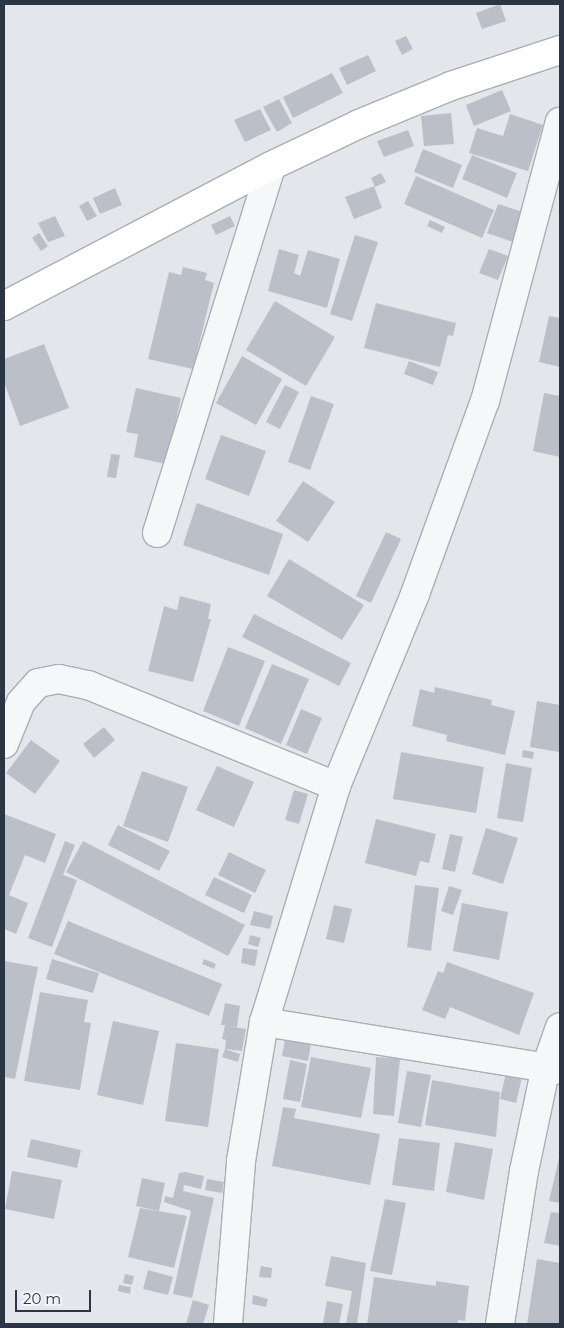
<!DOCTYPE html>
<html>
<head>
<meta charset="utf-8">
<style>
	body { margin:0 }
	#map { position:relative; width:564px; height:1328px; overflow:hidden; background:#e3e7eb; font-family:Montserrat,sans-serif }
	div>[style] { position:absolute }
	.building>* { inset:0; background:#bbc0c8 }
	.roads { filter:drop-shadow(1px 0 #a8aeb5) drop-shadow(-1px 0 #a8aeb5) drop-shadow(0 1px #a8aeb5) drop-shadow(0 -1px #a8aeb5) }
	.minor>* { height:28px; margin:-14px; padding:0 14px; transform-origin:14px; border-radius:14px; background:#f6f7f9 }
	.major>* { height:28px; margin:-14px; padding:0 14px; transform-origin:14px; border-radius:14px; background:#fff }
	span { translate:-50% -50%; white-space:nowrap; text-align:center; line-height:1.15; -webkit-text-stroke:5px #f3f5f8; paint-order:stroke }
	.frame { position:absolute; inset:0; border:5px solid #2b3543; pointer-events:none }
	.scale { position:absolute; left:15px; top:1290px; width:76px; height:22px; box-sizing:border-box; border:2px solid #2b3543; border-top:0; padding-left:6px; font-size:15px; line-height:18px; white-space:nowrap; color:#2b3543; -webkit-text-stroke:4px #f3f5f8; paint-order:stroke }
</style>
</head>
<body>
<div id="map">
	<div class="building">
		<div style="clip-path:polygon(500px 4px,506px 21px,482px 29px,476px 13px)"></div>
		<div style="clip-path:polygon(406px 36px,413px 49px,402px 55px,395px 41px)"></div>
		<div style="clip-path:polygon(368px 55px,376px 71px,347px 85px,339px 68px)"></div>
		<div style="clip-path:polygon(332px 73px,343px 93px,293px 118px,283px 97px)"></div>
		<div style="clip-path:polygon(502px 90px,511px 111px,474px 126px,466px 105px)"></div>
		<div style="clip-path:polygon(279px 99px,292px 123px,277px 132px,263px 107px)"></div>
		<div style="clip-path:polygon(260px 109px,271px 130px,245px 142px,234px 120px)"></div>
		<div style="clip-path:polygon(451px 113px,454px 144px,424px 146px,421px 116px)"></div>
		<div style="clip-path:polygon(510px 114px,543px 125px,528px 171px,469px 153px,477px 128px,503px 136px)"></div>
		<div style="clip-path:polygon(408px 130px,414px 146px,384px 157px,377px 141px)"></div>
		<div style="clip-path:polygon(423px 149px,462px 165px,453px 188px,414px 172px)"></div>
		<div style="clip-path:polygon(472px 155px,517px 173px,507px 198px,462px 179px)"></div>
		<div style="clip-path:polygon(381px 173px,386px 182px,375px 187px,371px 178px)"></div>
		<div style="clip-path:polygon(416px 176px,494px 210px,482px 238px,404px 204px)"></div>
		<div style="clip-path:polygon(374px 186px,382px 208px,354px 219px,345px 197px)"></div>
		<div style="clip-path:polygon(115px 188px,122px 205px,100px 214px,93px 198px)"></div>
		<div style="clip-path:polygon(88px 201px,97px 216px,87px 221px,79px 206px)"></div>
		<div style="clip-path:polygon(498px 204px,523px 212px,513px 242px,487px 233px)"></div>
		<div style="clip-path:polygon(55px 216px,65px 236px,48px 242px,38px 223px)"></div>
		<div style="clip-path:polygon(230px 216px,235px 226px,216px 235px,211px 225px)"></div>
		<div style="clip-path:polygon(430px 220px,445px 227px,442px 233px,427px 226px)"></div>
		<div style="clip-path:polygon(39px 233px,48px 246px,41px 251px,32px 238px)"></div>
		<div style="clip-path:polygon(355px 235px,378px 242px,352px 321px,330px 314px)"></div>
		<div style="clip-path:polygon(279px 249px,299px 255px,294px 273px,300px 276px,308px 250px,340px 259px,327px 308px,268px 291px)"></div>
		<div style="clip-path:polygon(489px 249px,508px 256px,498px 280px,479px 273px)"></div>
		<div style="clip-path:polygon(183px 267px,207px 273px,205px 280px,214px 283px,193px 369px,148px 359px,169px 272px,181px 275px)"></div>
		<div style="clip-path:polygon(275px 301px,335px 337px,306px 386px,246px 350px)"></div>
		<div style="clip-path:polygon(376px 303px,456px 323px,453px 336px,448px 335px,440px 367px,364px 348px)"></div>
		<div style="clip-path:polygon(549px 316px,560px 318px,560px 367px,539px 362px)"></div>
		<div style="clip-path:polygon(44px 344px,69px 408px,20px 426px,4px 382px,4px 359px)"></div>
		<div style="clip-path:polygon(242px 356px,282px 379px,256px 425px,216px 403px)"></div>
		<div style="clip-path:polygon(409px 361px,438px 372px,433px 385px,404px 374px)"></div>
		<div style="clip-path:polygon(285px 385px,299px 392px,280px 429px,266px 422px)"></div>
		<div style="clip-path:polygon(136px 388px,181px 398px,166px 464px,134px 457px,138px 434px,126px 432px)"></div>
		<div style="clip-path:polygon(544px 393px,560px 396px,560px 457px,533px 451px)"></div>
		<div style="clip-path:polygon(311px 396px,334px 404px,310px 470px,288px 462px)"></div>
		<div style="clip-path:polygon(221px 435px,266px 451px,249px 496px,205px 479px)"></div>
		<div style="clip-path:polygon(111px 454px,120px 455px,116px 478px,107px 477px)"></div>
		<div style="clip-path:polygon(303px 481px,335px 502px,308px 542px,276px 521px)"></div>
		<div style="clip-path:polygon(197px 503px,283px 534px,269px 575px,183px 545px)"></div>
		<div style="clip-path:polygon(386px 532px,401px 539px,371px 603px,356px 596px)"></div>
		<div style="clip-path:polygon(289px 559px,364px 605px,342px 640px,267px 596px)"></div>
		<div style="clip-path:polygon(180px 596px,211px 604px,208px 619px,211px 619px,193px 682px,148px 671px,164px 606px,177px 610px)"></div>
		<div style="clip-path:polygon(254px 614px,351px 663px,339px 686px,242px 637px)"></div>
		<div style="clip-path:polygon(228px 647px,265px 661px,239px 726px,203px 711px)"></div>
		<div style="clip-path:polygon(272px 664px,309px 679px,281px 744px,245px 728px)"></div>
		<div style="clip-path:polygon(435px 687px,492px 700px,491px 705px,515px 711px,505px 755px,446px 741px,447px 735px,412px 726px,420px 689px,434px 693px)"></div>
		<div style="clip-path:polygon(537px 701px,560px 705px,559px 752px,530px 747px)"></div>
		<div style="clip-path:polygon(301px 709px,322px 718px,307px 754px,286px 745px)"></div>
		<div style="clip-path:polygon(104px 727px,115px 740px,94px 758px,83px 744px)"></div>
		<div style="clip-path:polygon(31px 740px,60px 761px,35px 794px,6px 773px)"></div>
		<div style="clip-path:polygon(523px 750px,534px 752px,533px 759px,522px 757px)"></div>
		<div style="clip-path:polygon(401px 752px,484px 767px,476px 813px,393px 799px)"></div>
		<div style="clip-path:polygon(506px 763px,532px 768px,523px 822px,497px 818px)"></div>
		<div style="clip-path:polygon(217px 766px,254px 782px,234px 827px,196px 810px)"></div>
		<div style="clip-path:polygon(142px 771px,188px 787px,168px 842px,123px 826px)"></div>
		<div style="clip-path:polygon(294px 790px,308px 794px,299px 824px,285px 820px)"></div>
		<div style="clip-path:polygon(4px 814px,56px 834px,45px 863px,25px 855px,9px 895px,28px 903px,16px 934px,4px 929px)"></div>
		<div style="clip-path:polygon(376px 819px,436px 834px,429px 863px,420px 861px,416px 876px,365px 863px)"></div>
		<div style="clip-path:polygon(118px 825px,170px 851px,159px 871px,108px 845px)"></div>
		<div style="clip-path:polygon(486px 828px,518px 838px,503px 884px,472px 874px)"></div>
		<div style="clip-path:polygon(450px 834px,463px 837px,455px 872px,442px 869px)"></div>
		<div style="clip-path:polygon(65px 841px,75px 845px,63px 875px,77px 880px,52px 947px,28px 938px)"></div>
		<div style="clip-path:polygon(83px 841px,245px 925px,228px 956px,66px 872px)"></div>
		<div style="clip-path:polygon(229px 852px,266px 870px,255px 893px,218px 875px)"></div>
		<div style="clip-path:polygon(214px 877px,252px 895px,244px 913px,205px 895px)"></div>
		<div style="clip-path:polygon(415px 885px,439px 888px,431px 951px,407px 947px)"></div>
		<div style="clip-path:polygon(449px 886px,462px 890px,453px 915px,441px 911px)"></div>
		<div style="clip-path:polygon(462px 903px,508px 912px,499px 960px,453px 951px)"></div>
		<div style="clip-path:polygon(334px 905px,352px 909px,344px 943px,326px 939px)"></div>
		<div style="clip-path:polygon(254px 911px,273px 916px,270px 929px,250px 925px)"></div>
		<div style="clip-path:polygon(68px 921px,222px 984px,209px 1016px,54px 954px)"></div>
		<div style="clip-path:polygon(250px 935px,261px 938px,258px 947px,248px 944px)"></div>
		<div style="clip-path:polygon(243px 948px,258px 950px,255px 966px,241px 963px)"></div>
		<div style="clip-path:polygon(52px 959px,99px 973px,93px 993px,46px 979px)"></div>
		<div style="clip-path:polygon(204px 959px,216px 964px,214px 969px,202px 964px)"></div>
		<div style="clip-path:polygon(5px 961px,38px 967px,15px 1079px,4px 1077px)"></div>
		<div style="clip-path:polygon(447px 962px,534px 993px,519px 1035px,450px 1007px,445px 1019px,422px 1010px,438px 971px,443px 973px)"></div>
		<div style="clip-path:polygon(40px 992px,88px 1000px,84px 1022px,91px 1023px,80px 1090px,24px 1081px)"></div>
		<div style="clip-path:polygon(225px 1003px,240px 1006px,237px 1027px,228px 1026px,246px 1029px,242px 1051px,225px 1049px,226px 1040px,222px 1039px,225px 1025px,221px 1025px)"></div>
		<div style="clip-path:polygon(113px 1021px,159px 1031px,143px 1105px,97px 1095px)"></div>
		<div style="clip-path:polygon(286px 1034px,312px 1038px,308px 1061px,282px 1056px)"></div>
		<div style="clip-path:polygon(176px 1043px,219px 1049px,208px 1127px,165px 1121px)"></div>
		<div style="clip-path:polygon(225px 1049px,240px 1054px,238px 1062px,222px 1057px)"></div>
		<div style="clip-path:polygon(311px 1057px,371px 1068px,361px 1118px,301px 1107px)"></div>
		<div style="clip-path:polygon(376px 1057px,400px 1059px,394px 1116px,373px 1114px)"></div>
		<div style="clip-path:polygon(290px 1060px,307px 1064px,300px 1102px,283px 1099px)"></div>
		<div style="clip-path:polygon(507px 1069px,523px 1073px,516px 1103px,500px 1099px)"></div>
		<div style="clip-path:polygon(407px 1071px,431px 1075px,421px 1127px,398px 1123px)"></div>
		<div style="clip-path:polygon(432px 1080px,500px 1092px,496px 1137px,425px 1125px)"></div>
		<div style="clip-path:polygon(283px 1107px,296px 1109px,294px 1118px,380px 1134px,370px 1185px,272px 1166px)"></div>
		<div style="clip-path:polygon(399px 1138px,440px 1143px,434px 1191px,392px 1185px)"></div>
		<div style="clip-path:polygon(31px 1139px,81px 1150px,77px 1168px,27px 1157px)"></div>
		<div style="clip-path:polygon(455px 1142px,493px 1149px,484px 1200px,446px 1192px)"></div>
		<div style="clip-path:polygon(560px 1154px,560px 1203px,549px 1201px)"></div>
		<div style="clip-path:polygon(12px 1171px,62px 1180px,54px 1219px,5px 1209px)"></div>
		<div style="clip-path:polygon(185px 1172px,204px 1176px,201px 1189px,184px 1185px,183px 1191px,214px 1198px,192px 1298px,173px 1294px,191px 1211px,164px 1202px,165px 1196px,173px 1198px,179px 1173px)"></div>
		<div style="clip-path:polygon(142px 1178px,165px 1183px,159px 1211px,136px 1206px)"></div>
		<div style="clip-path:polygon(207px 1179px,224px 1182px,222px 1193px,205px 1190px)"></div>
		<div style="clip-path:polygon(385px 1199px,406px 1203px,392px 1275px,370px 1271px)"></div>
		<div style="clip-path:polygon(140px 1208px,187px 1216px,174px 1268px,128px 1257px)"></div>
		<div style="clip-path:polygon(551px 1212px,560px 1213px,560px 1246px,544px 1243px)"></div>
		<div style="clip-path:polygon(331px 1256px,366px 1263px,357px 1324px,346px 1324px,352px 1291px,325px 1286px)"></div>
		<div style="clip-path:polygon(537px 1259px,560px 1263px,560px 1324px,527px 1324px)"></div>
		<div style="clip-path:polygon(261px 1266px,272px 1268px,271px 1278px,259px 1277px)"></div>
		<div style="clip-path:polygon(148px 1270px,173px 1277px,168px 1295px,143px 1289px)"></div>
		<div style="clip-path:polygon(125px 1274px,134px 1276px,132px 1285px,123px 1283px)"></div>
		<div style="clip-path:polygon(374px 1277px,436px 1286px,436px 1281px,469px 1286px,465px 1321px,458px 1320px,458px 1324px,367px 1324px)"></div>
		<div style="clip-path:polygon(119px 1285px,131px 1287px,130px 1294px,118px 1291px)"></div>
		<div style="clip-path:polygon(253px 1295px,268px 1299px,266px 1307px,252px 1304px)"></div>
		<div style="clip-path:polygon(193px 1300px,209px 1305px,203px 1324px,186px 1324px)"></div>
		<div style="clip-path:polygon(327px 1301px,343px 1304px,339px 1324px,323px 1323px)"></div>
	</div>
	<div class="roads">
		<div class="minor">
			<div style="left:157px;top:533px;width:384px;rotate:-72.7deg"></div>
			<div style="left:4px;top:744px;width:45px;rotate:-68deg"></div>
			<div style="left:21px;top:702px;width:25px;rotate:-48deg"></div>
			<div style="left:38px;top:683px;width:21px;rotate:-11deg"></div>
			<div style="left:59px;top:679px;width:30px;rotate:12deg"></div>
			<div style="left:88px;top:685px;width:268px;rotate:22.2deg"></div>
			<div style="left:264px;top:1022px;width:300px;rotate:9.2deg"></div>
			<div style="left:228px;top:1324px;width:164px;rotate:-85.4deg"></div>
			<div style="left:241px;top:1161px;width:141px;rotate:-80.6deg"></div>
			<div style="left:264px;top:1022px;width:247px;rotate:-73deg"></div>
			<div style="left:336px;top:786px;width:208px;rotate:-67.6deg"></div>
			<div style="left:415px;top:594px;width:205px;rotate:-70.1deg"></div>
			<div style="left:485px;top:401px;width:289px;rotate:-75deg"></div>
			<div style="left:500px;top:1324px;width:155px;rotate:-81.1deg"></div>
			<div style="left:524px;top:1171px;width:106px;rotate:-78.1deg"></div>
			<div style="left:546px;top:1067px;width:42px;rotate:-70.7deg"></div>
		</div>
		<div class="major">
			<div style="left:4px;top:306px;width:301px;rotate:-27.7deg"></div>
			<div style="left:271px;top:166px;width:98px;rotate:-25.5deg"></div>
			<div style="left:359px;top:124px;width:100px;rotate:-22.4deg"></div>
			<div style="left:451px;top:86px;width:115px;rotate:-18.3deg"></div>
		</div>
	</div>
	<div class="frame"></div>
	<div class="scale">20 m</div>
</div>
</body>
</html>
